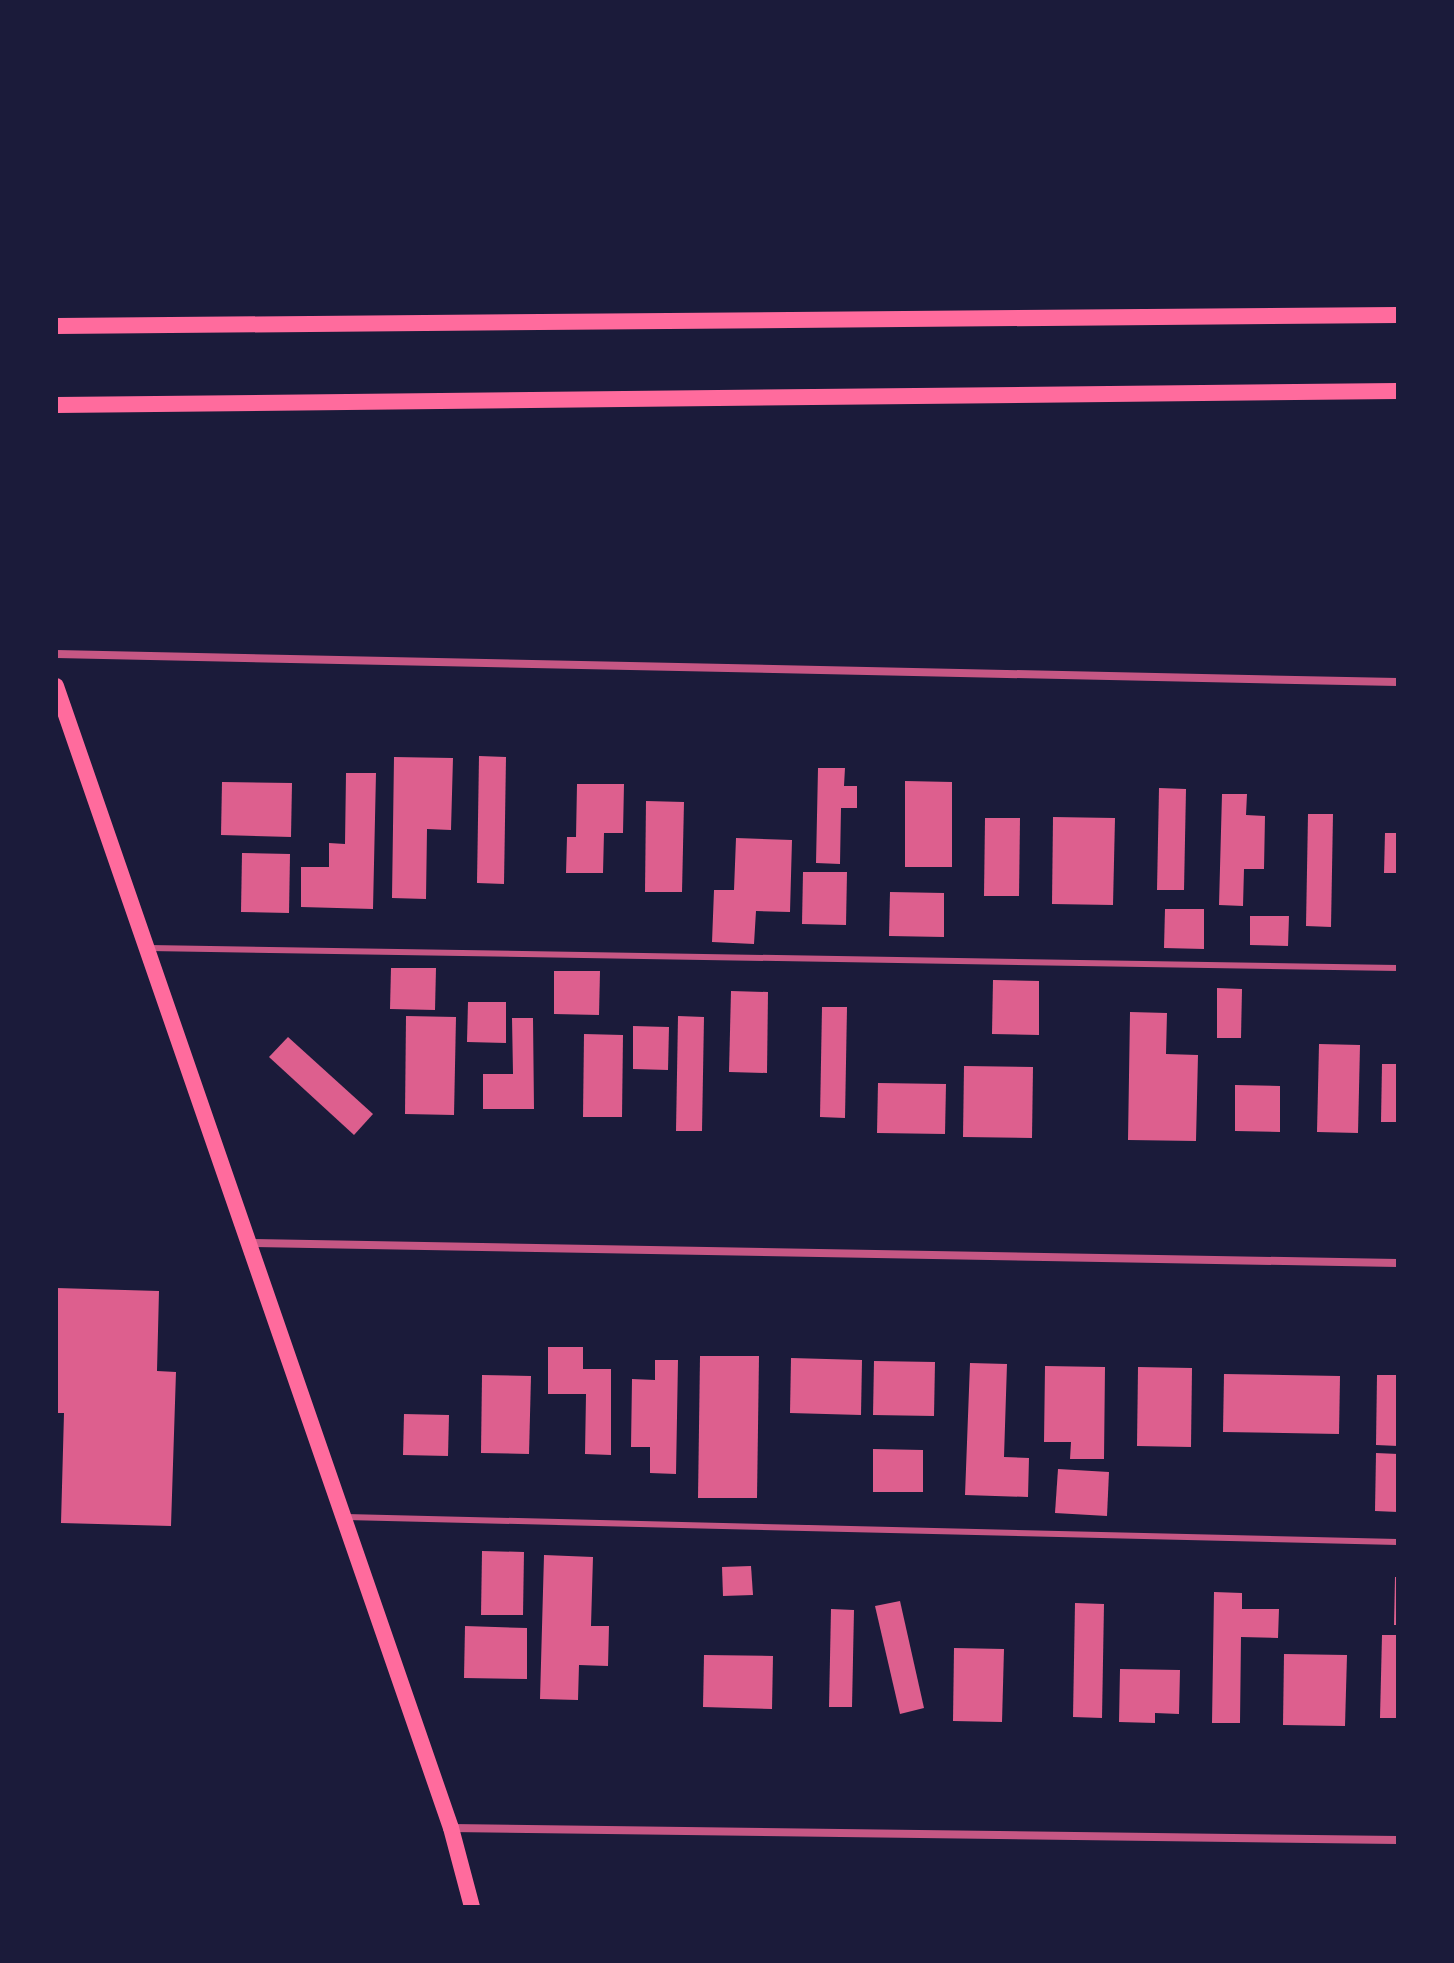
<!DOCTYPE html>
<html>
<head>
<meta charset="utf-8">
<style>
	body { margin:0 }
	#map { position:relative; width:1454px; height:1963px; overflow:hidden; background:#1b1b3a; font-family:"Archivo Narrow",sans-serif }
	div>[style] { position:absolute }
	.building>* { inset:0; background:#dd5f8e }
	.service>* { height:6px; margin:-3px; padding:0 3px; transform-origin:3px; border-radius:3px; background:#c65784 }
	.minor>* { height:8px; margin:-4px; padding:0 4px; transform-origin:4px; border-radius:4px; background:#c65784 }
	.secondary>* { height:16px; margin:-8px; padding:0 8px; transform-origin:8px; border-radius:8px; background:#ff6b9d }
	span { translate:-50% -50%; white-space:nowrap; text-align:center; line-height:1.15; -webkit-text-stroke:6px #1b1b3a; paint-order:stroke }
	.frame { position:absolute; inset:0; border:58px solid #1b1b3a; pointer-events:none }
</style>
</head>
<body>
<div id="map">
	<div class="building">
		<div style="clip-path:polygon(479px 756px,506px 757px,504px 884px,477px 883px)"></div>
		<div style="clip-path:polygon(394px 757px,453px 758px,451px 830px,427px 829px,426px 899px,392px 898px)"></div>
		<div style="clip-path:polygon(818px 768px,845px 768px,844px 786px,857px 786px,857px 808px,841px 808px,840px 864px,816px 863px)"></div>
		<div style="clip-path:polygon(346px 773px,376px 773px,373px 909px,301px 907px,301px 867px,329px 867px,329px 843px,345px 844px)"></div>
		<div style="clip-path:polygon(905px 781px,952px 782px,952px 867px,905px 867px)"></div>
		<div style="clip-path:polygon(222px 782px,292px 783px,291px 837px,221px 835px)"></div>
		<div style="clip-path:polygon(577px 784px,624px 784px,623px 833px,604px 833px,603px 873px,566px 873px,567px 837px,576px 837px)"></div>
		<div style="clip-path:polygon(1159px 788px,1186px 789px,1184px 890px,1157px 890px)"></div>
		<div style="clip-path:polygon(1222px 794px,1247px 794px,1246px 815px,1265px 816px,1264px 869px,1244px 869px,1243px 906px,1219px 905px)"></div>
		<div style="clip-path:polygon(646px 801px,684px 802px,682px 892px,645px 892px)"></div>
		<div style="clip-path:polygon(1308px 814px,1333px 814px,1331px 927px,1306px 926px)"></div>
		<div style="clip-path:polygon(1053px 817px,1115px 818px,1113px 905px,1052px 904px)"></div>
		<div style="clip-path:polygon(985px 818px,1020px 818px,1019px 896px,984px 896px)"></div>
		<div style="clip-path:polygon(1385px 833px,1398px 833px,1398px 873px,1384px 873px)"></div>
		<div style="clip-path:polygon(736px 838px,792px 840px,790px 912px,756px 911px,754px 944px,712px 942px,714px 890px,734px 890px)"></div>
		<div style="clip-path:polygon(242px 853px,290px 854px,289px 913px,241px 912px)"></div>
		<div style="clip-path:polygon(803px 872px,847px 872px,846px 925px,802px 924px)"></div>
		<div style="clip-path:polygon(890px 892px,944px 893px,944px 937px,889px 936px)"></div>
		<div style="clip-path:polygon(1165px 909px,1204px 909px,1204px 949px,1164px 948px)"></div>
		<div style="clip-path:polygon(1250px 916px,1289px 916px,1288px 946px,1250px 945px)"></div>
		<div style="clip-path:polygon(391px 968px,436px 968px,435px 1010px,390px 1009px)"></div>
		<div style="clip-path:polygon(554px 971px,600px 971px,599px 1015px,554px 1014px)"></div>
		<div style="clip-path:polygon(993px 980px,1039px 981px,1039px 1035px,992px 1034px)"></div>
		<div style="clip-path:polygon(1217px 988px,1242px 989px,1241px 1038px,1217px 1038px)"></div>
		<div style="clip-path:polygon(731px 991px,768px 992px,767px 1073px,729px 1072px)"></div>
		<div style="clip-path:polygon(468px 1002px,506px 1002px,506px 1043px,467px 1042px)"></div>
		<div style="clip-path:polygon(822px 1007px,847px 1007px,845px 1118px,820px 1117px)"></div>
		<div style="clip-path:polygon(1130px 1012px,1167px 1013px,1166px 1054px,1198px 1055px,1196px 1141px,1128px 1140px)"></div>
		<div style="clip-path:polygon(406px 1016px,456px 1017px,454px 1115px,405px 1114px)"></div>
		<div style="clip-path:polygon(678px 1016px,704px 1017px,702px 1131px,676px 1131px)"></div>
		<div style="clip-path:polygon(512px 1018px,533px 1018px,534px 1109px,483px 1109px,483px 1074px,513px 1074px)"></div>
		<div style="clip-path:polygon(633px 1026px,669px 1027px,668px 1070px,633px 1069px)"></div>
		<div style="clip-path:polygon(584px 1034px,623px 1035px,622px 1117px,583px 1117px)"></div>
		<div style="clip-path:polygon(288px 1037px,373px 1114px,354px 1135px,269px 1057px)"></div>
		<div style="clip-path:polygon(1319px 1044px,1360px 1045px,1358px 1133px,1317px 1132px)"></div>
		<div style="clip-path:polygon(1382px 1064px,1398px 1064px,1398px 1122px,1381px 1122px)"></div>
		<div style="clip-path:polygon(964px 1066px,1033px 1067px,1032px 1138px,963px 1137px)"></div>
		<div style="clip-path:polygon(878px 1083px,946px 1084px,945px 1134px,877px 1133px)"></div>
		<div style="clip-path:polygon(1235px 1085px,1280px 1086px,1280px 1132px,1235px 1131px)"></div>
		<div style="clip-path:polygon(56px 1288px,159px 1291px,157px 1371px,176px 1372px,171px 1526px,61px 1523px,64px 1413px,56px 1413px)"></div>
		<div style="clip-path:polygon(548px 1347px,583px 1347px,583px 1369px,611px 1369px,611px 1455px,585px 1454px,586px 1394px,548px 1394px)"></div>
		<div style="clip-path:polygon(700px 1356px,759px 1356px,757px 1498px,698px 1498px)"></div>
		<div style="clip-path:polygon(791px 1358px,862px 1360px,861px 1415px,790px 1413px)"></div>
		<div style="clip-path:polygon(655px 1360px,678px 1360px,676px 1474px,650px 1473px,650px 1447px,631px 1447px,632px 1379px,655px 1380px)"></div>
		<div style="clip-path:polygon(874px 1361px,935px 1362px,934px 1416px,873px 1415px)"></div>
		<div style="clip-path:polygon(970px 1363px,1007px 1364px,1004px 1457px,1029px 1458px,1028px 1497px,965px 1495px)"></div>
		<div style="clip-path:polygon(1045px 1366px,1105px 1367px,1104px 1459px,1070px 1459px,1071px 1442px,1044px 1442px)"></div>
		<div style="clip-path:polygon(1138px 1367px,1192px 1368px,1191px 1447px,1137px 1446px)"></div>
		<div style="clip-path:polygon(1224px 1374px,1340px 1376px,1339px 1434px,1223px 1432px)"></div>
		<div style="clip-path:polygon(482px 1375px,531px 1376px,529px 1454px,481px 1453px)"></div>
		<div style="clip-path:polygon(1377px 1375px,1398px 1375px,1398px 1446px,1376px 1445px)"></div>
		<div style="clip-path:polygon(404px 1414px,449px 1415px,448px 1456px,403px 1455px)"></div>
		<div style="clip-path:polygon(873px 1449px,923px 1450px,923px 1492px,873px 1492px)"></div>
		<div style="clip-path:polygon(1376px 1453px,1398px 1454px,1398px 1512px,1375px 1511px)"></div>
		<div style="clip-path:polygon(1058px 1469px,1109px 1472px,1107px 1516px,1055px 1513px)"></div>
		<div style="clip-path:polygon(482px 1551px,524px 1552px,523px 1615px,481px 1615px)"></div>
		<div style="clip-path:polygon(544px 1555px,593px 1557px,591px 1626px,609px 1626px,608px 1666px,579px 1665px,578px 1700px,540px 1699px)"></div>
		<div style="clip-path:polygon(751px 1566px,753px 1595px,723px 1596px,722px 1567px)"></div>
		<div style="clip-path:polygon(1395px 1577px,1398px 1577px,1398px 1625px,1394px 1625px)"></div>
		<div style="clip-path:polygon(1214px 1592px,1242px 1593px,1242px 1609px,1279px 1609px,1278px 1638px,1241px 1637px,1240px 1723px,1212px 1723px)"></div>
		<div style="clip-path:polygon(900px 1601px,924px 1708px,900px 1714px,875px 1606px)"></div>
		<div style="clip-path:polygon(1075px 1603px,1104px 1604px,1102px 1718px,1073px 1717px)"></div>
		<div style="clip-path:polygon(831px 1609px,854px 1610px,852px 1707px,829px 1707px)"></div>
		<div style="clip-path:polygon(465px 1626px,527px 1628px,527px 1679px,464px 1678px)"></div>
		<div style="clip-path:polygon(1382px 1635px,1398px 1635px,1398px 1718px,1380px 1718px)"></div>
		<div style="clip-path:polygon(954px 1648px,1004px 1649px,1002px 1722px,953px 1721px)"></div>
		<div style="clip-path:polygon(1284px 1654px,1347px 1655px,1345px 1726px,1283px 1725px)"></div>
		<div style="clip-path:polygon(704px 1655px,773px 1656px,772px 1709px,703px 1707px)"></div>
		<div style="clip-path:polygon(1120px 1669px,1180px 1670px,1179px 1714px,1155px 1713px,1155px 1723px,1119px 1722px)"></div>
	</div>
	<div class="service">
		<div style="left:149px;top:948px;width:1249px;rotate:0.92deg"></div>
		<div style="left:346px;top:1517px;width:1052px;rotate:1.36deg"></div>
	</div>
	<div class="minor">
		<div style="left:56px;top:654px;width:1342px;rotate:1.2deg"></div>
		<div style="left:247px;top:1243px;width:1151px;rotate:1deg"></div>
		<div style="left:451px;top:1828px;width:947px;rotate:0.73deg"></div>
	</div>
	<div class="secondary">
		<div style="left:56px;top:326px;width:1342px;rotate:-0.47deg"></div>
		<div style="left:56px;top:405px;width:1342px;rotate:-0.6deg"></div>
		<div style="left:56px;top:686px;width:1208px;rotate:70.92deg"></div>
		<div style="left:451px;top:1828px;width:82px;rotate:75.1deg"></div>
	</div>
	<div class="frame"></div>
</div>
</body>
</html>
